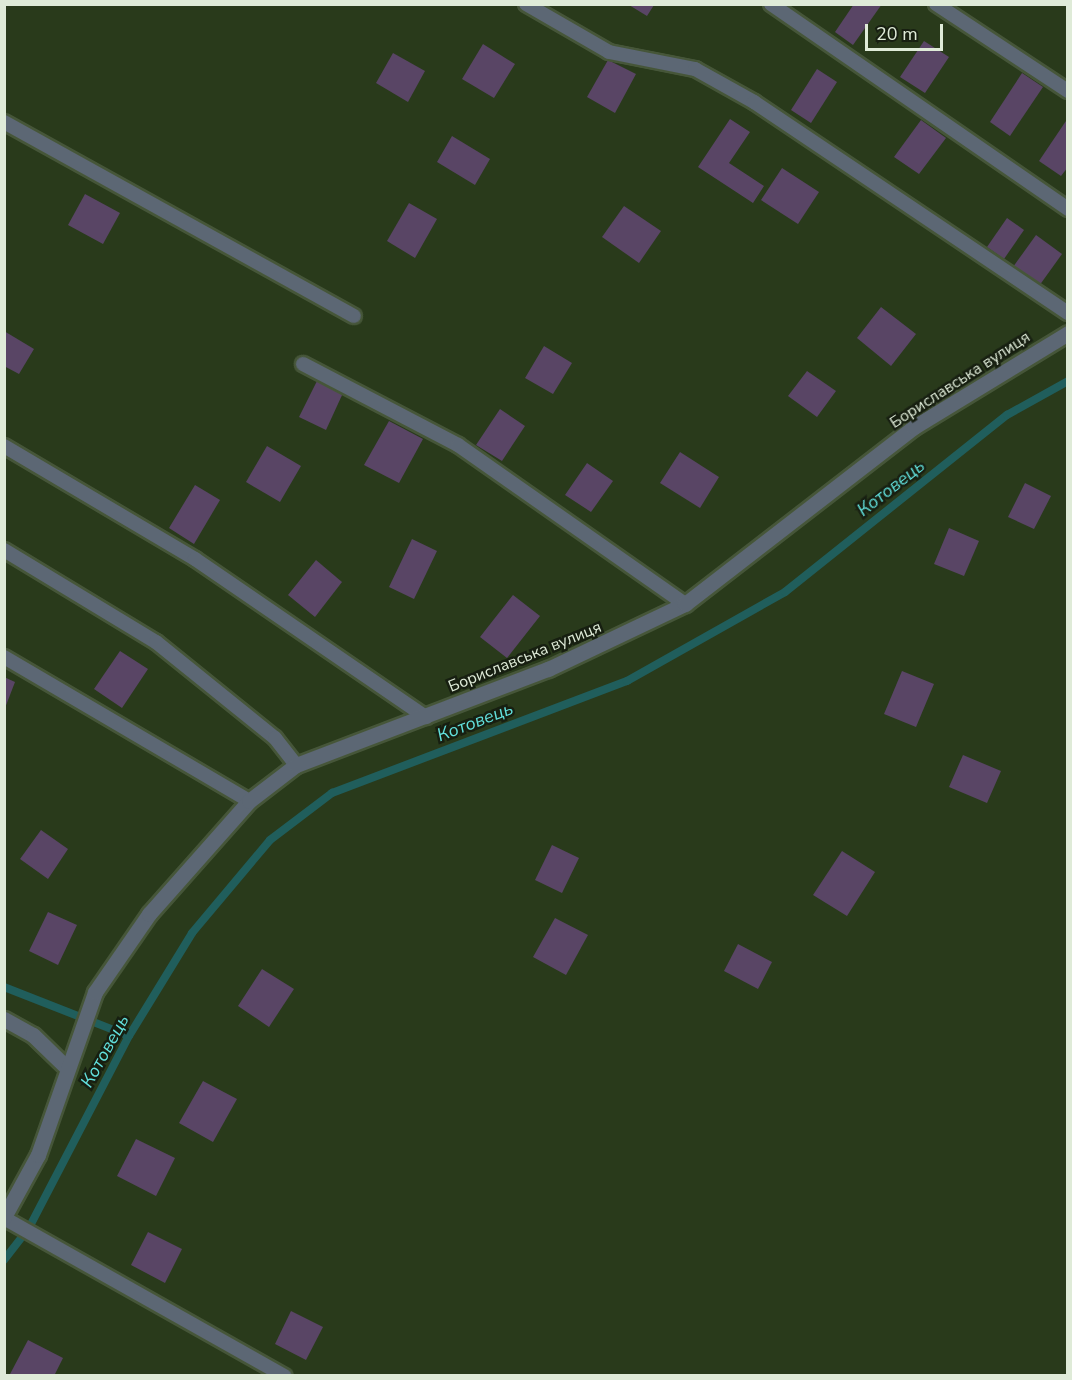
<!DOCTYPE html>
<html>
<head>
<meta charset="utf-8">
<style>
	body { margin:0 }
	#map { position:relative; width:1072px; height:1380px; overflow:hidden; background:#293a1b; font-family:"Nunito Sans",sans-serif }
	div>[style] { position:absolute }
	.stream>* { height:8px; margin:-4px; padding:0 4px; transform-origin:4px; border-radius:4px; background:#205e5c }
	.building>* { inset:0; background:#594565 }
	.roads { filter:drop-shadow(2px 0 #465639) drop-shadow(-2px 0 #465639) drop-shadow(0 2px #465639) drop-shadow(0 -2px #465639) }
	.lane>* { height:14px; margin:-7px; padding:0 7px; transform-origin:7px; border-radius:7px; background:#5c6774 }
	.street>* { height:15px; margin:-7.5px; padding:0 7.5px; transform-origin:7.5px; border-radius:7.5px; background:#5c6774 }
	span { translate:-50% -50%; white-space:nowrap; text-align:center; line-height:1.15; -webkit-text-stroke:5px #171f11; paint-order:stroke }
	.street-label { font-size:16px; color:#dfebd8 }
	.water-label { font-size:18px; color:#62e0dc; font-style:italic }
	.frame { position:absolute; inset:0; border:6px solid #dfebd8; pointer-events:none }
	.scale { position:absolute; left:865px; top:24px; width:78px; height:27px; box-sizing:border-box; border:3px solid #dfebd8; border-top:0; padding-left:8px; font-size:18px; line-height:21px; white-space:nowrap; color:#dfebd8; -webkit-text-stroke:4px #171f11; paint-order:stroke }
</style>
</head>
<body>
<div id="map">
	<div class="stream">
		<div style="left:4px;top:987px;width:134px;rotate:21.4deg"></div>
		<div style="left:31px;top:1224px;width:212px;rotate:-62.5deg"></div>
		<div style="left:129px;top:1036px;width:121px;rotate:-58.5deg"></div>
		<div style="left:192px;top:933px;width:121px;rotate:-50deg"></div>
		<div style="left:270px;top:840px;width:78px;rotate:-37.2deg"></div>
		<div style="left:332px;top:793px;width:316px;rotate:-20.8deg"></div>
		<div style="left:627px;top:681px;width:181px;rotate:-29.4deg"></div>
		<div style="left:785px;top:592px;width:284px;rotate:-38.6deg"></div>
		<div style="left:1007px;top:415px;width:70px;rotate:-29.1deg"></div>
		<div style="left:4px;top:1260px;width:29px;rotate:-52deg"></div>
	</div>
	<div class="building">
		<div style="clip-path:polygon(854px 4px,882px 4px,853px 45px,835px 32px)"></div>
		<div style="clip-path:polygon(629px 5px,654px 5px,647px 16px)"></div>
		<div style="clip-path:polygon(924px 41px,949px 57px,925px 93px,900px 77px)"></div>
		<div style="clip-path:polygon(483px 44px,515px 64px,494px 98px,462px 79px)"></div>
		<div style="clip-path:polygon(393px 53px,425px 71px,408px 102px,376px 83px)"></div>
		<div style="clip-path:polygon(608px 60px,636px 74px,615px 113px,587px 97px)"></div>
		<div style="clip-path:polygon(817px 69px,837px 82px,811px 123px,791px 110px)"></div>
		<div style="clip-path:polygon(1022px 73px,1043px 87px,1010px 136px,990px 122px)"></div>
		<div style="clip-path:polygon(1068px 118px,1068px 167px,1061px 176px,1039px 161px)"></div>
		<div style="clip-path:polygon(730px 119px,750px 132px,729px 163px,764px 186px,753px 203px,698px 167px)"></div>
		<div style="clip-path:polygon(921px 120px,946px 138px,919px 174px,894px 157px)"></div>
		<div style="clip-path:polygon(452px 136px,490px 159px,475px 185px,437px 162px)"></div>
		<div style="clip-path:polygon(782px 168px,819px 192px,798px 224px,761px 200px)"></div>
		<div style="clip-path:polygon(85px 194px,120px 213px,103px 244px,68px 225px)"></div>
		<div style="clip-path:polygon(409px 203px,437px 219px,415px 258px,387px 241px)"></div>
		<div style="clip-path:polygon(624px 206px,661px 231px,639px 263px,602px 237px)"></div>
		<div style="clip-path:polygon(1007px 218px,1024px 230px,1004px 259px,987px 247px)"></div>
		<div style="clip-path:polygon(1036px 235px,1062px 254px,1039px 286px,1013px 267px)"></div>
		<div style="clip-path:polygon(881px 307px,916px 334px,891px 366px,857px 338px)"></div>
		<div style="clip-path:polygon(4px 331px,34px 349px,19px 374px,4px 366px)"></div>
		<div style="clip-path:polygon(544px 346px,572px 363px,553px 394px,525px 378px)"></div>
		<div style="clip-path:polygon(807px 371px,836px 391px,817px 417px,788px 396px)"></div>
		<div style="clip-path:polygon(317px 381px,343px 393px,326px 430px,299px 417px)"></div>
		<div style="clip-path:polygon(500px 409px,525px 426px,502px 461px,476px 445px)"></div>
		<div style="clip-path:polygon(389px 421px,423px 439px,399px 483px,364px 465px)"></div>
		<div style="clip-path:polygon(267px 446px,301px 466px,280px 502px,246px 482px)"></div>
		<div style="clip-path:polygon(680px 452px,719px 477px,700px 508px,660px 483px)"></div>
		<div style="clip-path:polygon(587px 463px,613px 481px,591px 512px,565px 495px)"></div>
		<div style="clip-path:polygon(1025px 483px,1051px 496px,1034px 529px,1008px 517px)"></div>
		<div style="clip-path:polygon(195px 485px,220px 500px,194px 544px,169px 528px)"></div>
		<div style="clip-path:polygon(949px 528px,979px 541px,964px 576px,934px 564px)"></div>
		<div style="clip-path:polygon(412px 539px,437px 551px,414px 599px,389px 587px)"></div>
		<div style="clip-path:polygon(316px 560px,342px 582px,315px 617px,288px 595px)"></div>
		<div style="clip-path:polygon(513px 595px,540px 616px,507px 658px,480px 637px)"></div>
		<div style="clip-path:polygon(120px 651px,148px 669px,122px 708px,94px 689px)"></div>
		<div style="clip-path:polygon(902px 671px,934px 684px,916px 727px,884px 714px)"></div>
		<div style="clip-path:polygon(4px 677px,15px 682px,5px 708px,4px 708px)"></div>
		<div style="clip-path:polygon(963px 755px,1001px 771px,987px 803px,949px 787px)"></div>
		<div style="clip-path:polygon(41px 830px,68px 849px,48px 879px,20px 859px)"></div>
		<div style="clip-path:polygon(552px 845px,579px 858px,562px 893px,535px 880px)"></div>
		<div style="clip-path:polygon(842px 851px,875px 872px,847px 916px,813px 895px)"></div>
		<div style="clip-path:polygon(48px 912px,77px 925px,58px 965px,29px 951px)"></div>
		<div style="clip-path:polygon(555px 918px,588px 935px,566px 975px,533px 957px)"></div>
		<div style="clip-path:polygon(738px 944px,772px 962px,758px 989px,724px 971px)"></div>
		<div style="clip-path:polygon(262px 969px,294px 989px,269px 1027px,238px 1006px)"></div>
		<div style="clip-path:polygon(203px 1081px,237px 1099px,213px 1142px,179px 1123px)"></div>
		<div style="clip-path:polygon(136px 1139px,175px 1158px,156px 1196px,117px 1176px)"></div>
		<div style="clip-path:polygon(148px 1232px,182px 1249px,165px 1283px,131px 1265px)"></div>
		<div style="clip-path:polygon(291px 1311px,323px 1327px,306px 1360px,275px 1344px)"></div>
		<div style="clip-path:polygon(28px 1340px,63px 1358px,54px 1376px,9px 1376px)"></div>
	</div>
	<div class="roads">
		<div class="lane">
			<div style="left:526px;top:4px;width:96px;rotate:30deg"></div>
			<div style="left:609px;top:52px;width:88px;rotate:11.2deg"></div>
			<div style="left:695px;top:69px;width:68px;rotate:29.2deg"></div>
			<div style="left:754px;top:102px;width:378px;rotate:33.9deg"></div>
			<div style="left:771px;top:4px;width:361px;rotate:34.6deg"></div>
			<div style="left:936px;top:4px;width:158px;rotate:33.4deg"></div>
			<div style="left:4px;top:122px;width:400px;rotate:29deg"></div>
			<div style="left:303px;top:364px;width:175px;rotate:27.6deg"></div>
			<div style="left:458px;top:445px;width:277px;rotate:35deg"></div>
			<div style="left:4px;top:446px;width:222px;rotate:30.6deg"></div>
			<div style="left:195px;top:559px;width:280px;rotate:34.4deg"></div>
			<div style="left:4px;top:550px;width:178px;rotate:31.2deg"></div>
			<div style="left:156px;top:642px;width:153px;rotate:38.9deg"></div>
			<div style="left:275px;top:738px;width:34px;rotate:52deg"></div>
			<div style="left:4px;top:657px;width:284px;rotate:30.4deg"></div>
			<div style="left:4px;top:1218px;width:322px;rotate:29.4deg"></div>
		</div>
		<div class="street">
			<div style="left:4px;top:1019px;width:33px;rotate:29deg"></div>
			<div style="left:33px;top:1035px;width:45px;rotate:44.1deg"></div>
			<div style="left:4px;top:1217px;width:71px;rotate:-61.3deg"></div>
			<div style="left:38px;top:1155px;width:173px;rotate:-70.7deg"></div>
			<div style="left:95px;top:992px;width:95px;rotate:-55.3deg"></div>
			<div style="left:149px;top:914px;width:151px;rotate:-48.5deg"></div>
			<div style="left:249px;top:801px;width:59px;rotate:-37.5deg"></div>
			<div style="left:296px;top:765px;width:270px;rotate:-20.9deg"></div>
			<div style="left:548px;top:669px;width:152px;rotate:-25.4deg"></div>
			<div style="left:685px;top:604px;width:289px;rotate:-37.7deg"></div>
			<div style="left:914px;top:427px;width:180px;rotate:-31.4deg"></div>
		</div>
	</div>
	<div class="street-label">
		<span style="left:960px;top:380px;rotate:-33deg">Бориславська вулиця</span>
		<span style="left:525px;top:657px;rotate:-22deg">Бориславська вулиця</span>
	</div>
	<div class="water-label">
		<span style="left:891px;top:488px;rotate:-38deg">Котовець</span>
		<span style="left:475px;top:722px;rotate:-21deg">Котовець</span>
		<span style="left:105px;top:1051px;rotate:-61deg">Котовець</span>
	</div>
	<div class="frame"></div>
	<div class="scale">20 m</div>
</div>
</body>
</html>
